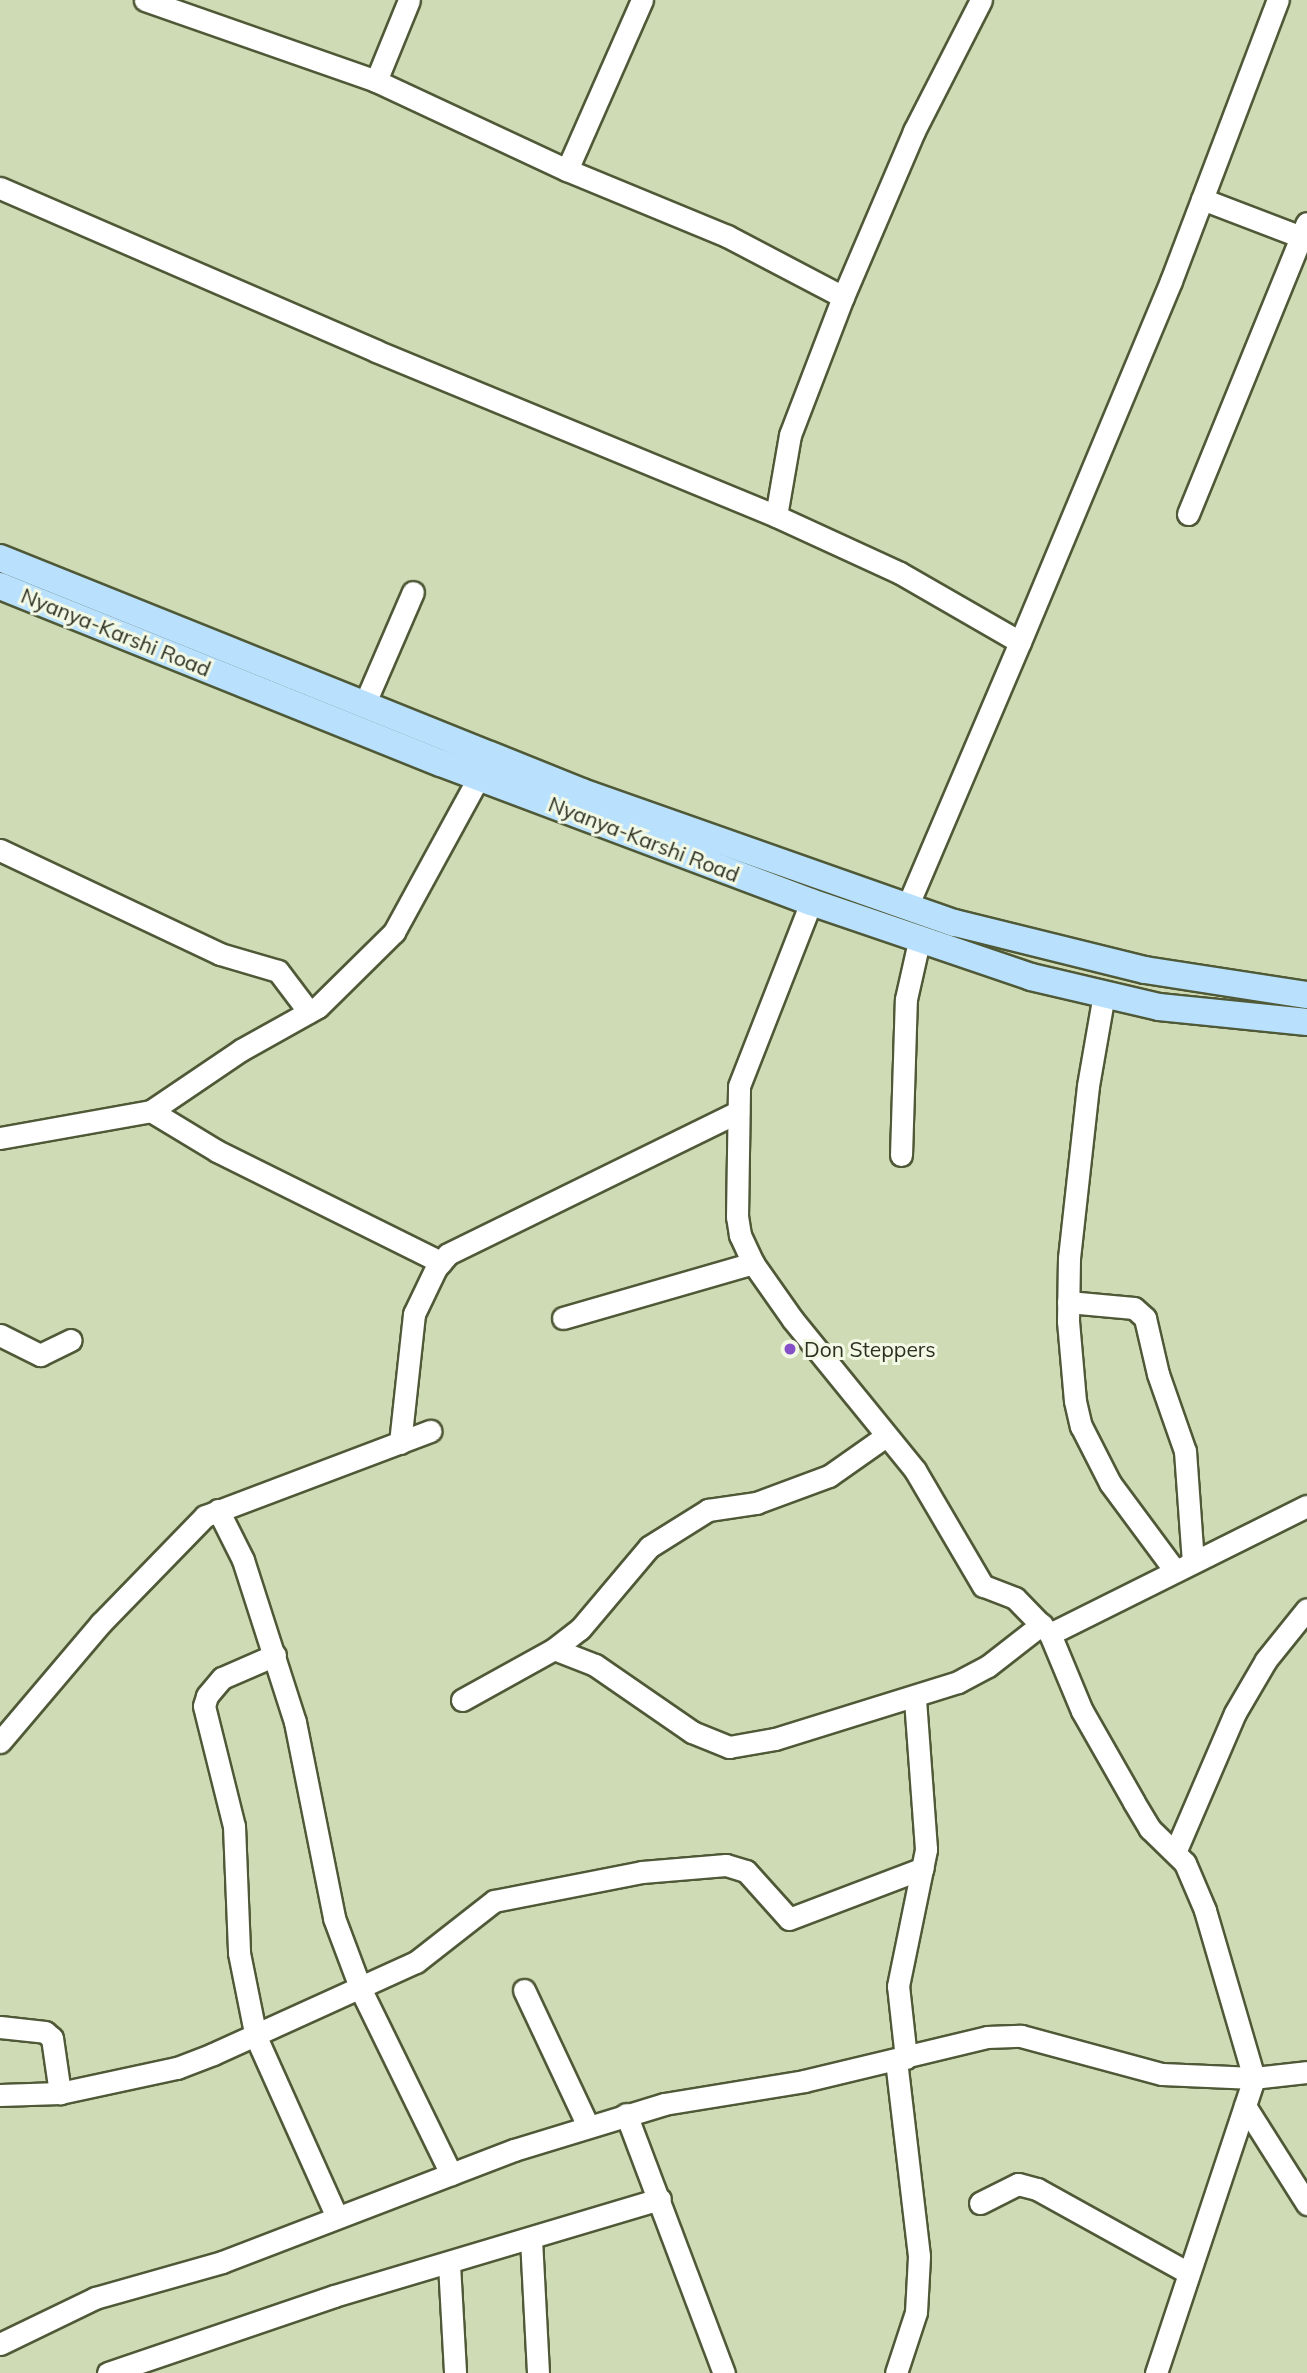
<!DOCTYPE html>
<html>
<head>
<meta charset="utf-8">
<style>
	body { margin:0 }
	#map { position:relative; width:1307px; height:2373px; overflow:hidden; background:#cfdbb4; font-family:Mulish,sans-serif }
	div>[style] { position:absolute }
	.roads { filter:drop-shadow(2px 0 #4f5937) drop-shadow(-2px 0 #4f5937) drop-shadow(0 2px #4f5937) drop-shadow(0 -2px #4f5937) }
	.minor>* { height:21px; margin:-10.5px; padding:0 10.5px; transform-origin:10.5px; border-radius:10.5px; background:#fff }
	.major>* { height:26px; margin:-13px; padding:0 13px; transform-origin:13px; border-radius:13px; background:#b9e1fe }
	.dots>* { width:19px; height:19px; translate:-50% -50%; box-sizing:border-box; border:4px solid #f2f9e5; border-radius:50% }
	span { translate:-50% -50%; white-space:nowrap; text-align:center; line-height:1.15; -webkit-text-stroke:6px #f2f9e5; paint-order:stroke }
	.street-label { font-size:21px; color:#2c3021 }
	.poi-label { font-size:21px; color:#2c3021 }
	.left { translate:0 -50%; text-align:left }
</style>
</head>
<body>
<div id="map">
	<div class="roads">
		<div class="minor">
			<div style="left:145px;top:0;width:245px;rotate:19.3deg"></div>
			<div style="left:376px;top:81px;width:211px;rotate:25deg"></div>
			<div style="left:567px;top:170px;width:173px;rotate:22.4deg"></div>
			<div style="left:727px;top:236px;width:131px;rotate:27.7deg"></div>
			<div style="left:376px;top:81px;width:87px;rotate:-67.8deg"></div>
			<div style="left:567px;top:170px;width:186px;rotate:-66.2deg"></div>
			<div style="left:0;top:188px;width:410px;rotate:23.4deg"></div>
			<div style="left:376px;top:351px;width:433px;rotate:22.4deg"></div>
			<div style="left:776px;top:516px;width:136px;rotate:24.7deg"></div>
			<div style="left:900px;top:573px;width:138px;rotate:29.9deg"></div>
			<div style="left:1020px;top:642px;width:286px;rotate:113.1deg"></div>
			<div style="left:1202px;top:199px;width:112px;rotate:20.9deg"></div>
			<div style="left:1188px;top:514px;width:314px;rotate:-67.8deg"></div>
			<div style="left:776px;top:516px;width:82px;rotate:-80.2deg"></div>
			<div style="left:790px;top:435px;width:148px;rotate:-69deg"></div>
			<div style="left:843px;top:297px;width:181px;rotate:-66.8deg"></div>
			<div style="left:914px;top:131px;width:147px;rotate:-62.9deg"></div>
			<div style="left:1020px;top:642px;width:391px;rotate:-67.3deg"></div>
			<div style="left:1171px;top:281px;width:301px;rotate:-69.2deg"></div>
			<div style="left:364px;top:705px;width:123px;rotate:-66.6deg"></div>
			<div style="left:0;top:850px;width:243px;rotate:25.3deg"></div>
			<div style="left:220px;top:954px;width:60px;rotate:16.3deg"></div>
			<div style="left:278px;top:971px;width:51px;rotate:52.9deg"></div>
			<div style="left:1104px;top:994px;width:93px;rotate:99.9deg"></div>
			<div style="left:1088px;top:1086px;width:173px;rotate:96.3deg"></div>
			<div style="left:1069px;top:1258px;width:63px;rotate:90.9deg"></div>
			<div style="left:1068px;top:1321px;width:80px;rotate:85deg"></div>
			<div style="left:1075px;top:1401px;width:26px;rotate:77deg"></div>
			<div style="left:1081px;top:1426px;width:64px;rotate:63deg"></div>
			<div style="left:1110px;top:1483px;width:109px;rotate:53.5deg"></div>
			<div style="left:151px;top:1111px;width:77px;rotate:31.2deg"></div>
			<div style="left:217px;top:1151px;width:250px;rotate:26.4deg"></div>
			<div style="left:0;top:1138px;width:153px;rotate:-10.1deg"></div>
			<div style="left:151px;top:1111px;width:109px;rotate:-34.1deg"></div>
			<div style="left:241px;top:1050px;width:88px;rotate:-29.2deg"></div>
			<div style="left:318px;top:1007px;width:107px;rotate:-44.6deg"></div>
			<div style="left:394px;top:932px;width:177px;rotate:-61.3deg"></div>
			<div style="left:901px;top:1155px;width:156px;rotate:-88.2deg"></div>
			<div style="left:906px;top:999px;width:64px;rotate:-77.3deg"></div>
			<div style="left:1068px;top:1302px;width:66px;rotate:5.2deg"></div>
			<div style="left:1134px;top:1308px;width:15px;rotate:42deg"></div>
			<div style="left:1145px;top:1318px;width:57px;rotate:76.9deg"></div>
			<div style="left:1158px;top:1374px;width:82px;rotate:70.7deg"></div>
			<div style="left:1185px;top:1451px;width:111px;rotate:85.9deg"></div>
			<div style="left:563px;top:1318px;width:198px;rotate:-16.1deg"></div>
			<div style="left:0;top:1335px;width:45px;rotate:26.6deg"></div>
			<div style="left:40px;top:1355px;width:34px;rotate:-26deg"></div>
			<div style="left:400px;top:1443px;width:130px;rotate:-83.8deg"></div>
			<div style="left:414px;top:1314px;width:51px;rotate:-64.4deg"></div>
			<div style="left:436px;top:1268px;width:18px;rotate:-49deg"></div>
			<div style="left:448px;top:1254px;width:323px;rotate:-26.1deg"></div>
			<div style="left:218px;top:1510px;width:56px;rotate:63.4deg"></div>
			<div style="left:243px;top:1560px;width:170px;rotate:72.2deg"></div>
			<div style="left:295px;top:1722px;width:200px;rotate:78.7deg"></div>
			<div style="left:334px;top:1918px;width:77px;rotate:69.4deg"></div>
			<div style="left:361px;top:1990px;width:205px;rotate:63.9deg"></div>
			<div style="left:1050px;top:1634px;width:287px;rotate:-26.5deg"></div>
			<div style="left:554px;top:1649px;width:44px;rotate:21.3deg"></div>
			<div style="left:595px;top:1665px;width:118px;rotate:34.6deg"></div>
			<div style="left:692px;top:1732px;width:40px;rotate:22deg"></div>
			<div style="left:729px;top:1747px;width:47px;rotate:-9.9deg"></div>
			<div style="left:775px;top:1739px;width:192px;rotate:-17.3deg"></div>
			<div style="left:958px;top:1682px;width:34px;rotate:-28deg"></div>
			<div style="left:988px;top:1666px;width:68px;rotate:-37.9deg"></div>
			<div style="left:275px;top:1655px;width:58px;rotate:156.5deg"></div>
			<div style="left:222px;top:1678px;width:23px;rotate:130deg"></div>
			<div style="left:207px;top:1696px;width:10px;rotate:107deg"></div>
			<div style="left:204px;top:1706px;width:124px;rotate:76deg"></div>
			<div style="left:234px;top:1826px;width:127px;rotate:87.7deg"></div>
			<div style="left:239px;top:1953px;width:86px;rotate:78.6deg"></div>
			<div style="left:256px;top:2037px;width:197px;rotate:65.8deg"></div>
			<div style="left:462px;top:1700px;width:105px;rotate:-29deg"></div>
			<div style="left:554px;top:1649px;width:33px;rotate:-38deg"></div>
			<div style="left:580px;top:1629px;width:107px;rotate:-49.9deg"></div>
			<div style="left:649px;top:1547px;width:70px;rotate:-32.1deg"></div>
			<div style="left:708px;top:1510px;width:49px;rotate:-8.3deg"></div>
			<div style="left:756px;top:1503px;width:78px;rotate:-20.3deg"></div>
			<div style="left:829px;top:1476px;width:70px;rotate:-35.1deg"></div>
			<div style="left:0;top:1742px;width:156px;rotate:-49.7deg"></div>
			<div style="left:101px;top:1623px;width:149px;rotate:-45.8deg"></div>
			<div style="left:205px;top:1516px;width:241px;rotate:-20.7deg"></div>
			<div style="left:1176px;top:1850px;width:149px;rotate:-66.7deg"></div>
			<div style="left:1235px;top:1713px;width:61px;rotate:-59.7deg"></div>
			<div style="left:1266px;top:1660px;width:65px;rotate:-51.2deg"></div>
			<div style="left:524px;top:1990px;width:150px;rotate:64.8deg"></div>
			<div style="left:0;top:2027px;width:45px;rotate:6.3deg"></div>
			<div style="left:45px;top:2032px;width:9px;rotate:41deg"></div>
			<div style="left:52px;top:2038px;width:56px;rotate:81.7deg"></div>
			<div style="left:906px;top:2058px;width:72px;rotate:-96.3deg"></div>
			<div style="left:898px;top:1986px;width:140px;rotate:-78.4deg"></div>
			<div style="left:926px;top:1849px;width:150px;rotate:-94.2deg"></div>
			<div style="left:0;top:2095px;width:60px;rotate:-1.9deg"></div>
			<div style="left:60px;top:2093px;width:120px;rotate:-12.1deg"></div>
			<div style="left:177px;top:2068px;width:39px;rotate:-21deg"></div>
			<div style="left:213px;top:2054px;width:223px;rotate:-24.4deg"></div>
			<div style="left:416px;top:1962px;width:99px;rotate:-38deg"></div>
			<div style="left:494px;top:1901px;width:151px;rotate:-11.1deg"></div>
			<div style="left:642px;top:1872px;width:84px;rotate:-4.8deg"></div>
			<div style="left:726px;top:1865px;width:21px;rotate:17deg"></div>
			<div style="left:746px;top:1871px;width:64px;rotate:48.1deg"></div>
			<div style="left:789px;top:1919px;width:143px;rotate:-20.8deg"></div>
			<div style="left:1245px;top:2106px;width:116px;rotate:57.7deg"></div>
			<div style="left:626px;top:2114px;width:277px;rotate:69.3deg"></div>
			<div style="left:980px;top:2203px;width:42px;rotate:-26.6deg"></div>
			<div style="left:1018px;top:2184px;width:20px;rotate:15deg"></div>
			<div style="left:1037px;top:2189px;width:171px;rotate:29deg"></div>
			<div style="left:531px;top:2239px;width:134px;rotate:87deg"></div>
			<div style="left:449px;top:2264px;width:109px;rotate:86.8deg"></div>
			<div style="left:0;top:2344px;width:106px;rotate:-25.8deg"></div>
			<div style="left:95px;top:2298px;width:132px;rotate:-15.8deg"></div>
			<div style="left:222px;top:2262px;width:313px;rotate:-21deg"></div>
			<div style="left:514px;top:2150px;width:157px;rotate:-17deg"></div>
			<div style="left:664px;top:2104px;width:142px;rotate:-9.3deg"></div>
			<div style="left:804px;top:2081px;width:188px;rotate:-13.5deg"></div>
			<div style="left:987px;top:2037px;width:34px;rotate:-2deg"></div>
			<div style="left:1021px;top:2036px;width:146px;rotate:15.1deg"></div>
			<div style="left:1162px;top:2074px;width:92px;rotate:2.5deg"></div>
			<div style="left:1254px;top:2078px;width:175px;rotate:-106.3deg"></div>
			<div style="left:1205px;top:1910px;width:51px;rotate:-113.1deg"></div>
			<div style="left:1185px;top:1863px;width:49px;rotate:-135.8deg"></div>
			<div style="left:1150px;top:1829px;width:31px;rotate:-121deg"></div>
			<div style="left:1134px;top:1802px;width:105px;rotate:-119.7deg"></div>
			<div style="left:1082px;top:1711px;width:83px;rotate:-112.6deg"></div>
			<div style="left:1050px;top:1634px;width:50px;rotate:-134.2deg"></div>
			<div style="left:1015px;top:1598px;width:34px;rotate:-159deg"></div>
			<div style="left:983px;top:1586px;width:134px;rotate:-120.4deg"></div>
			<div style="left:915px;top:1470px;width:193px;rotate:-129.1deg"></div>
			<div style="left:793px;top:1320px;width:70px;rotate:-125.1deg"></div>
			<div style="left:753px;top:1263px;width:31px;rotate:-115deg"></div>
			<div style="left:740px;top:1235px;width:18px;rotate:-99deg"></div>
			<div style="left:737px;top:1217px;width:131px;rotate:-89.1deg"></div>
			<div style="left:739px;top:1086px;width:198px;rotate:-68.6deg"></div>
			<div style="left:108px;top:2373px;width:239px;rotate:-18.8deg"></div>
			<div style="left:334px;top:2296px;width:340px;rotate:-16.6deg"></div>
			<div style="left:896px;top:2373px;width:64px;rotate:-71.8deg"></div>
			<div style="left:916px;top:2312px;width:56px;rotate:-86.9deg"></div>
			<div style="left:919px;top:2256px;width:197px;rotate:-96.7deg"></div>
			<div style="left:1156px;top:2373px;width:311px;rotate:-71.6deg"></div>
			<div style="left:1254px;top:2078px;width:53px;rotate:-6.5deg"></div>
		</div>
		<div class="major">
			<div style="left:0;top:558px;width:627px;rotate:21.9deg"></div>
			<div style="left:582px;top:792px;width:395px;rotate:19.4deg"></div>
			<div style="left:955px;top:923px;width:196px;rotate:13.9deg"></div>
			<div style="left:1145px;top:970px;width:164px;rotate:8.8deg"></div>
			<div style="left:0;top:586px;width:475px;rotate:21.9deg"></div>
			<div style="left:441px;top:763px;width:395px;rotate:20.6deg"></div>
			<div style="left:811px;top:902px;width:232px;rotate:18.8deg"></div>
			<div style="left:1031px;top:977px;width:131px;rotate:13.2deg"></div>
			<div style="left:1159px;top:1007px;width:149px;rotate:5.8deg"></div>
		</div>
	</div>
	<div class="dots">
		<div style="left:790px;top:1349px;background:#8651c8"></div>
	</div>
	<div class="street-label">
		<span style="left:116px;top:632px;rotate:22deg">Nyanya-Karshi Road</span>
		<span style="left:644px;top:839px;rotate:21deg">Nyanya-Karshi Road</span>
	</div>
	<div class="poi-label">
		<span class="left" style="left:804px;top:1349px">Don Steppers</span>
	</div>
</div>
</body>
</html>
